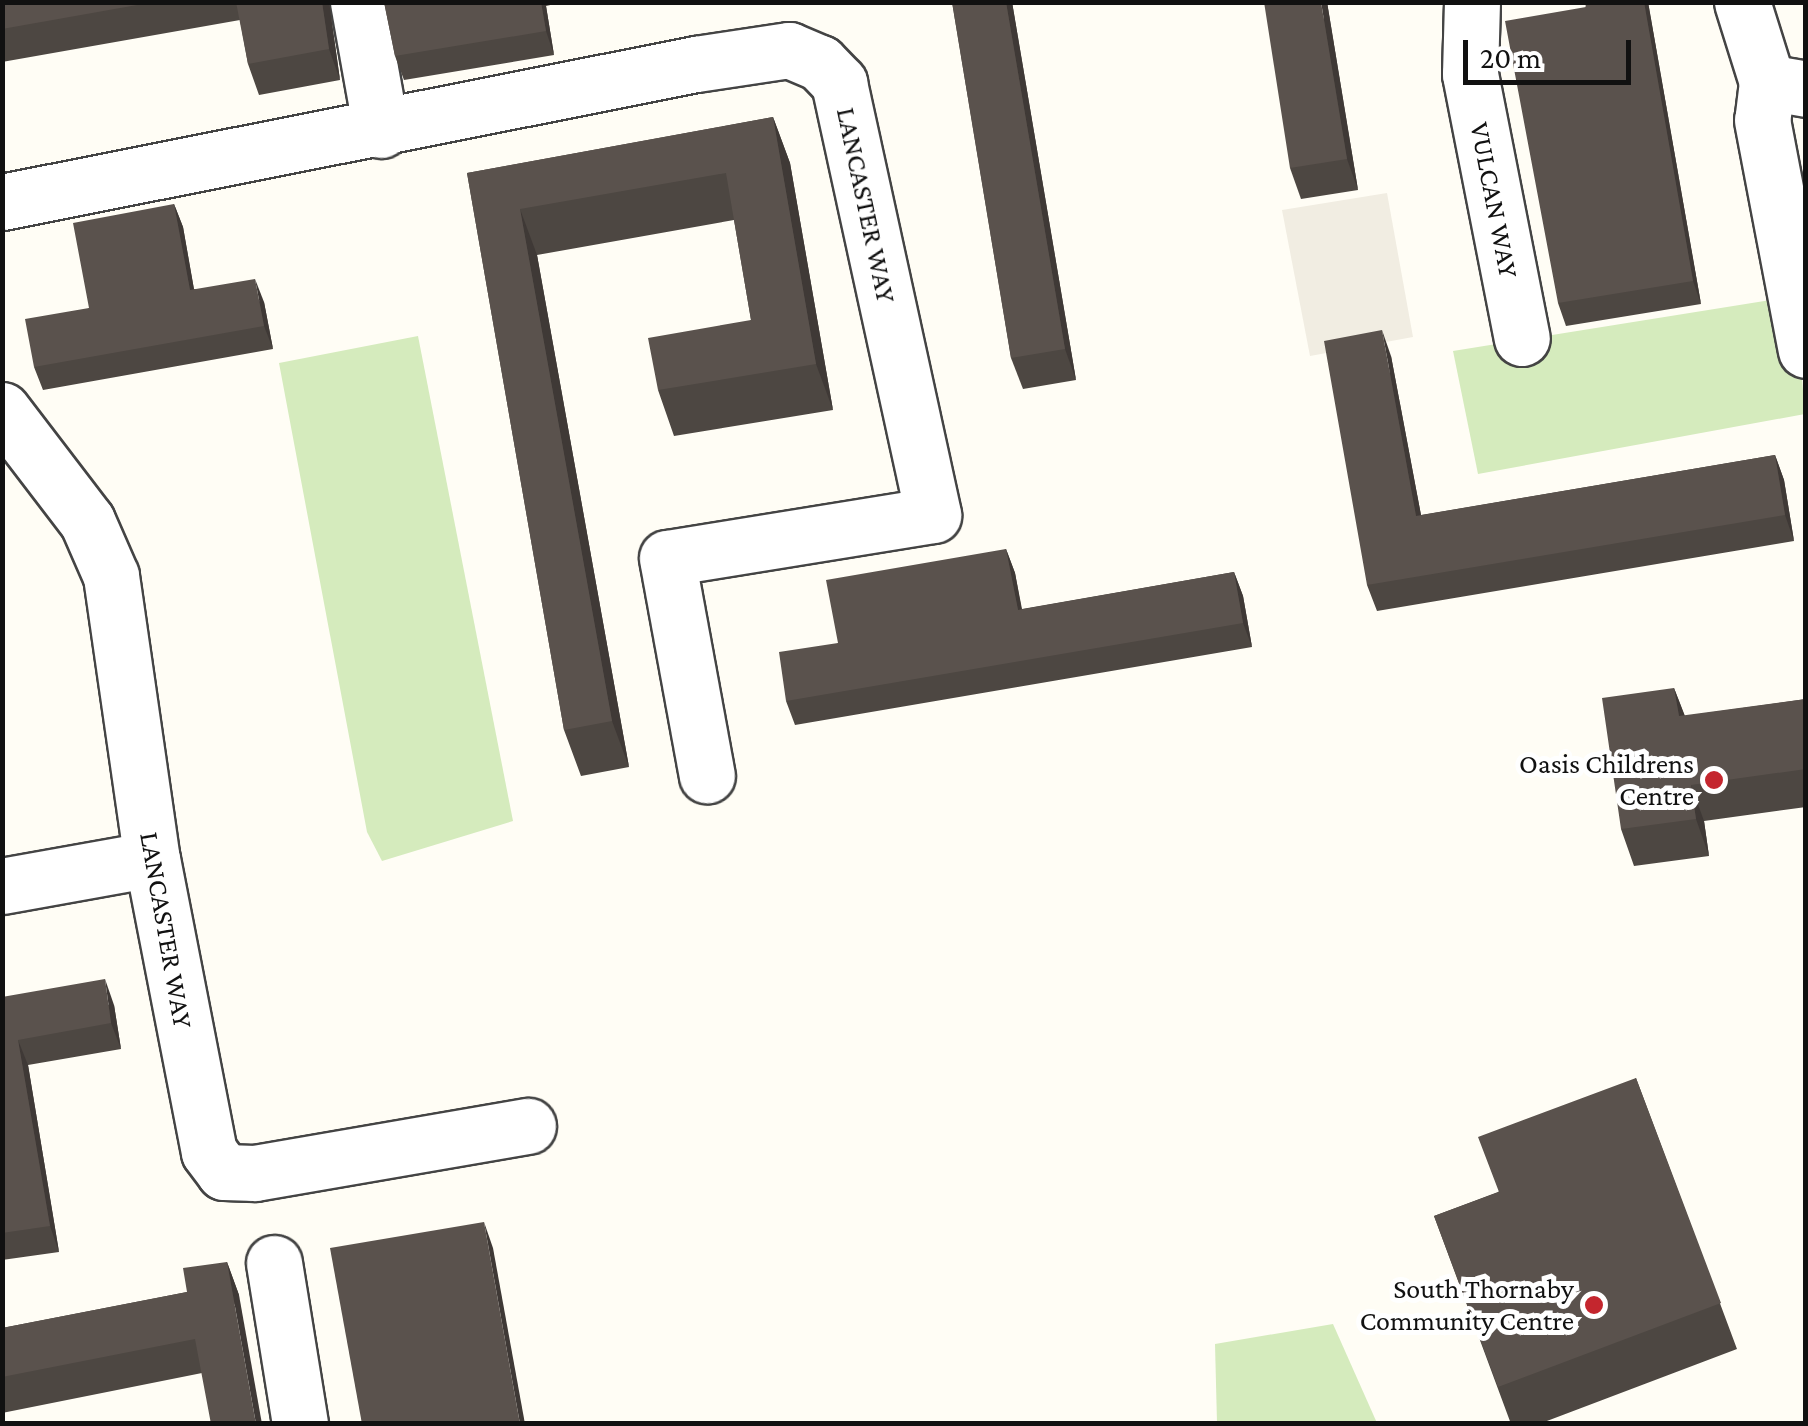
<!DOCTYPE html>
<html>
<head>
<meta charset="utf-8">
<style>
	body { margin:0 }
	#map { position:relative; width:1808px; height:1426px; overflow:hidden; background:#fffdf5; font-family:"Crimson Pro",serif }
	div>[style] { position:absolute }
	.green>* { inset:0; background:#d5ebbd }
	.plaza>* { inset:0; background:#f1ede2 }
	.roads { filter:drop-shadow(2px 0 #444) drop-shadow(-2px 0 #444) drop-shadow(0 2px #444) drop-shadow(0 -2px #444) }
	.minor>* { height:55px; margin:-27.5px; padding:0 27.5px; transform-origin:27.5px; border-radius:27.5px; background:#fff }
	.wall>* { inset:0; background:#4d4742 }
	.shaded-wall>* { inset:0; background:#3f3936 }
	.building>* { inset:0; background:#5a524d }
	.dots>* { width:28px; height:28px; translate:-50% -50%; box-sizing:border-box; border:5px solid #fff; border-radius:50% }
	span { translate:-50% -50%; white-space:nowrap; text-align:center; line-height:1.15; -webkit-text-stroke:10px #fff; paint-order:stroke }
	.street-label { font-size:28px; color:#111 }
	.poi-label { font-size:28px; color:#111 }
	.right { translate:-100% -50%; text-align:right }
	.frame { position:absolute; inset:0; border:5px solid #111; pointer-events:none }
	.scale { position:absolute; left:1463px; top:40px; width:168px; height:45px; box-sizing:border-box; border:5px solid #111; border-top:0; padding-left:12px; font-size:30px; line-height:35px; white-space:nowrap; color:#111; -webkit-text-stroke:8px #fff; paint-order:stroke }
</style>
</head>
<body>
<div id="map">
	<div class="green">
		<div style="clip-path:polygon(1795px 296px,1805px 414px,1478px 474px,1453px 351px)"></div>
		<div style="clip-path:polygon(418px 336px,513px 821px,382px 861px,367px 832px,279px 363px)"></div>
		<div style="clip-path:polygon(1333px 1324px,1377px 1423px,1217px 1423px,1215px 1344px)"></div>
	</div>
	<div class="plaza">
		<div style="clip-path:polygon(1387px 193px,1413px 337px,1310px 356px,1282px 210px)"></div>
	</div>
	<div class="roads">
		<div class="minor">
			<div style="left:358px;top:2px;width:130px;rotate:79.8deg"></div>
			<div style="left:1472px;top:2px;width:72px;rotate:91.6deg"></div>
			<div style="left:1470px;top:74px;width:269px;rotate:78.9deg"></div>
			<div style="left:1742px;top:2px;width:84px;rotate:72.6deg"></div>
			<div style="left:1767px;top:82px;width:40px;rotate:10deg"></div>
			<div style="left:1767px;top:82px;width:38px;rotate:97deg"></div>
			<div style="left:1762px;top:120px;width:234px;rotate:79.2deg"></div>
			<div style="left:2px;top:202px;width:708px;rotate:-11.25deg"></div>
			<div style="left:696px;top:64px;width:94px;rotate:-8.6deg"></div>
			<div style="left:789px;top:50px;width:34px;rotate:23deg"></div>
			<div style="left:820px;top:63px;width:28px;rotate:46deg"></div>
			<div style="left:839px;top:83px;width:442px;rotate:77.7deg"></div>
			<div style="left:933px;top:515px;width:269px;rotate:170.8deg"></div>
			<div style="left:667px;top:558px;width:221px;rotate:79.6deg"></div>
			<div style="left:2px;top:410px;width:140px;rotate:52.6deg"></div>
			<div style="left:87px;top:521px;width:60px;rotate:66.4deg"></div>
			<div style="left:111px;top:576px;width:286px;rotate:81.8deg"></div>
			<div style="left:152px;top:859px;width:298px;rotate:79deg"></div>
			<div style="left:209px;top:1152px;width:25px;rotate:53deg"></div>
			<div style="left:224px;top:1172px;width:31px;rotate:2deg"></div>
			<div style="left:255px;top:1173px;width:277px;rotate:-9.8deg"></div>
			<div style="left:2px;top:886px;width:152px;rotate:-10.2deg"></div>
			<div style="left:274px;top:1263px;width:163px;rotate:80.8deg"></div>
		</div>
	</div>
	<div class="wall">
		<div style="clip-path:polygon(2px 2px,329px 2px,340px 80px,259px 95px,248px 64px,240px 20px,2px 62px)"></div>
		<div style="clip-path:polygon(384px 2px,564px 2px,546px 6px,554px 55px,404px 80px,395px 56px)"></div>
		<div style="clip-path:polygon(952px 2px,1012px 2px,1076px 380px,1023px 389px,1011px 358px)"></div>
		<div style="clip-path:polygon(1327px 2px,1358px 190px,1301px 199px,1290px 168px)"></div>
		<div style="clip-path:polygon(1586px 2px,1648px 2px,1701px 304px,1566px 326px,1558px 303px)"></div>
		<div style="clip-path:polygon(773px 117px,790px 163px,833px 410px,674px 436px,658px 390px,751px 320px,734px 220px,537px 255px,629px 767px,581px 776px,564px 730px,467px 173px)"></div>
		<div style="clip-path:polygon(174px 204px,183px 227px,194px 289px,264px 302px,273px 349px,43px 390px,34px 367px,89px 308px)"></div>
		<div style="clip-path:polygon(1391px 356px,1421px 515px,1775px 455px,1784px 480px,1794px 541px,1377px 611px,1367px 585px)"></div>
		<div style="clip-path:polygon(1006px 549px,1015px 573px,1022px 609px,1234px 572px,1243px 596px,1252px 647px,795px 725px,786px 701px,838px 643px)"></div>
		<div style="clip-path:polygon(1674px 688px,1685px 716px,1806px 699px,1806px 807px,1704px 821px,1709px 856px,1634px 866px,1621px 829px)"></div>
		<div style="clip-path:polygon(2px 997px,114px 1005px,121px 1049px,28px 1065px,59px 1252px,2px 1260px)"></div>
		<div style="clip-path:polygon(1636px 1078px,1737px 1349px,1539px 1424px,1511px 1424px,1434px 1216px,1498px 1192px)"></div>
		<div style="clip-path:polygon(227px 1262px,239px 1295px,202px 1373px,2px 1413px,2px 1328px,187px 1292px)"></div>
	</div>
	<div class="shaded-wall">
		<div style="clip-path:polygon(322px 2px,329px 2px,340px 80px,329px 49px)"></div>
		<div style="clip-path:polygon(541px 2px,545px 2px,546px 6px,554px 55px,546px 31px)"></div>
		<div style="clip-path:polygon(1006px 2px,1012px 2px,1076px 380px,1065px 349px)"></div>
		<div style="clip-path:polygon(1321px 2px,1327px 2px,1358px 190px,1347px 159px)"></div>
		<div style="clip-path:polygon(1644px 2px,1648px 2px,1701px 304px,1693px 281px)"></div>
		<div style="clip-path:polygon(773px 117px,790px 163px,833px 410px,816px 364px)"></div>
		<div style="clip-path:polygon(174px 204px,183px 227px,198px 313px,190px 290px)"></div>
		<div style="clip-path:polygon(520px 209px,537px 255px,629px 767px,612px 721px)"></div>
		<div style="clip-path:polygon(255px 279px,264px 302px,273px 349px,264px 326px)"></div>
		<div style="clip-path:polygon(1382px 330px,1391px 356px,1426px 542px,1416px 516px)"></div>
		<div style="clip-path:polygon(1775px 455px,1784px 480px,1794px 541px,1785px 515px)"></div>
		<div style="clip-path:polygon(1006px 549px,1015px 573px,1026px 634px,1018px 610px)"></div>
		<div style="clip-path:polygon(1234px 572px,1243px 596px,1252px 647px,1243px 623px)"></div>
		<div style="clip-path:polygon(1674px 688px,1688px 725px,1679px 716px)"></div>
		<div style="clip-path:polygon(1691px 785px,1704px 821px,1709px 856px,1696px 819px)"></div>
		<div style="clip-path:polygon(105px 979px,114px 1005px,121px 1049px,111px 1023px)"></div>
		<div style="clip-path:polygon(18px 1040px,28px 1065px,59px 1252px,50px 1226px)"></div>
		<div style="clip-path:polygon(484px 1222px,493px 1248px,525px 1424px,520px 1424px)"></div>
		<div style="clip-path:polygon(227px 1262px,239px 1295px,262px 1424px,256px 1424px)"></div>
	</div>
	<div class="building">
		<div style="clip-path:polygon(2px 2px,154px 2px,2px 29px)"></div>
		<div style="clip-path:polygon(236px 2px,322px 2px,329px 49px,248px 64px)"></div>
		<div style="clip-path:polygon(384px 2px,541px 2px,546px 31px,395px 56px)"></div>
		<div style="clip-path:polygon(952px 2px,1006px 2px,1065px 349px,1011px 358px)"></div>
		<div style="clip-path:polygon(1264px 2px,1321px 2px,1347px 159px,1290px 168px)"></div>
		<div style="clip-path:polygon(1586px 2px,1644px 2px,1693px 281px,1558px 303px,1505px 21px,1586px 7px)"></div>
		<div style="clip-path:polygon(773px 117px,816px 364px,658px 390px,648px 338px,751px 320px,726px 173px,520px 209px,612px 721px,564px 730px,467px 173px)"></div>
		<div style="clip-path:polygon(174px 204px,190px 290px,255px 279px,264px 326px,34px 367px,25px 319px,89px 308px,73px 223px)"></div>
		<div style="clip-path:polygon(1382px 330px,1416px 516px,1775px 455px,1785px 515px,1367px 585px,1324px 341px)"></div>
		<div style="clip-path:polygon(1006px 549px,1018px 610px,1234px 572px,1243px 623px,786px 701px,779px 652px,838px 643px,826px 580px)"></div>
		<div style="clip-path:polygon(1674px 688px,1679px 716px,1806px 699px,1806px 769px,1691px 785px,1696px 819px,1621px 829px,1602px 698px)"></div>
		<div style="clip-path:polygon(105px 979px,111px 1023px,18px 1040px,50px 1226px,2px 1233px,2px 997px)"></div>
		<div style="clip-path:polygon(1636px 1078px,1721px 1303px,1498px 1387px,1434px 1216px,1499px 1192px,1478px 1137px)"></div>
		<div style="clip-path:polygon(484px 1222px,520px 1424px,362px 1424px,330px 1248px)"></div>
		<div style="clip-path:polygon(227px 1262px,256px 1424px,211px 1424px,195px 1339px,2px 1377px,2px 1328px,187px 1292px,183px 1268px)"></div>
	</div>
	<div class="dots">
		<div style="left:1714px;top:780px;background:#c4262e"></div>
		<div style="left:1594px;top:1305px;background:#c4262e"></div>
	</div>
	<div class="street-label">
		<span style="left:1494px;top:200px;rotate:79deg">VULCAN WAY</span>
		<span style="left:866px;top:205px;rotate:78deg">LANCASTER WAY</span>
		<span style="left:166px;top:930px;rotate:80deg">LANCASTER WAY</span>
	</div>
	<div class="poi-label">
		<span class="right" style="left:1694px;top:780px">Oasis Childrens<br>Centre</span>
		<span class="right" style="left:1574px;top:1305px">South Thornaby<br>Community Centre</span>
	</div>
	<div class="frame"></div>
	<div class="scale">20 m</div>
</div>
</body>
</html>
